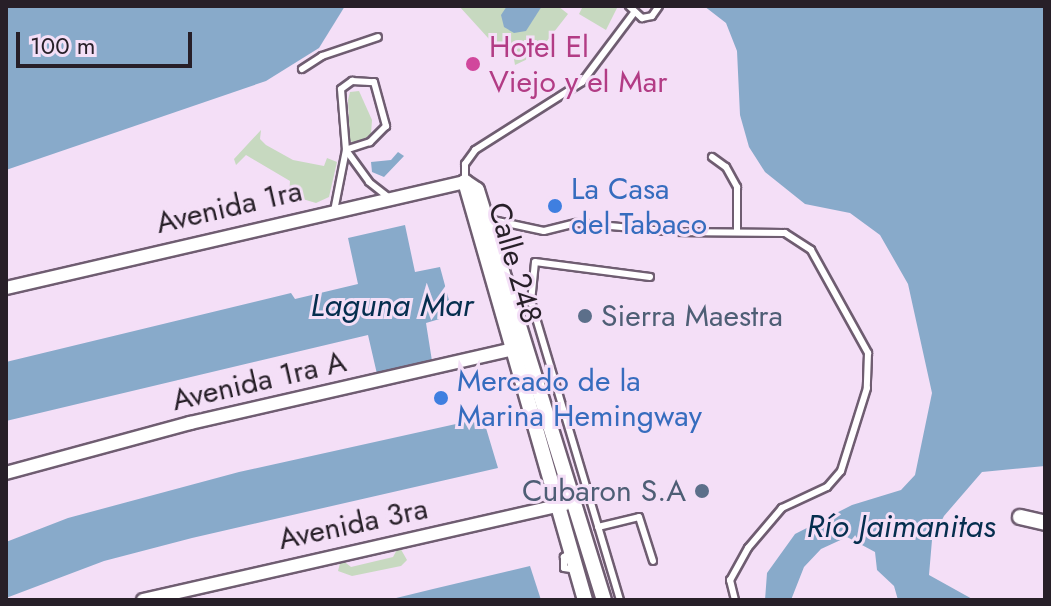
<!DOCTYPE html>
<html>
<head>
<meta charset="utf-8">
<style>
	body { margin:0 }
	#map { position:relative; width:1051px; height:606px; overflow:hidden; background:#f4dff7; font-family:Jost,sans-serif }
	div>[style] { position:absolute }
	.green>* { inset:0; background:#c7d9c0 }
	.water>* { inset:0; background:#88aaca }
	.roads { filter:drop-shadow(2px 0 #6f5d71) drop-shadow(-2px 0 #6f5d71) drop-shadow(0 2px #6f5d71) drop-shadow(0 -2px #6f5d71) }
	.service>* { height:6px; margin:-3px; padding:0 3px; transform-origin:3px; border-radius:3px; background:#fff }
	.minor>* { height:12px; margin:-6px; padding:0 6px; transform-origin:6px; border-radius:6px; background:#fff }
	.tertiary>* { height:14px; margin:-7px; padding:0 7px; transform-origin:7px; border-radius:7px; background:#fff }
	.dots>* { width:22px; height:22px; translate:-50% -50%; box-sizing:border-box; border:4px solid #f4dff7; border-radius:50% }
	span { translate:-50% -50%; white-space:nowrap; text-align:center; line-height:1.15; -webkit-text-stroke:6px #f4dff7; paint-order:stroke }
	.hotel-label { font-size:30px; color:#b23c85 }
	.left { translate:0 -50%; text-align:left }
	.shop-label { font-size:30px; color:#366cbe }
	.street-label { font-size:30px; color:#271f28 }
	.service-label { font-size:30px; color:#4e5e75 }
	.right { translate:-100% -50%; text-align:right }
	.water-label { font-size:32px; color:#052e4e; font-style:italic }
	.frame { position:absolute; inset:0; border:8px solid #271f28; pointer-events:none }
	.scale { position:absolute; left:16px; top:32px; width:176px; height:36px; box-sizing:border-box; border:4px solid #271f28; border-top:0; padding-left:10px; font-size:24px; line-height:28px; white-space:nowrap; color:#271f28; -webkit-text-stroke:6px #f4dff7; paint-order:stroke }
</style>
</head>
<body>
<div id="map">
	<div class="green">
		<div style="clip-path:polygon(459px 6px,558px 6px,568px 14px,536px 55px,515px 65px,512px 48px,499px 50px)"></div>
		<div style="clip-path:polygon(583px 6px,618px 6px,606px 30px,579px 14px)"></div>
		<div style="clip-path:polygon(359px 91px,372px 120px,371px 134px,357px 144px,350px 141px,348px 100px,350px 92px)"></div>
		<div style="clip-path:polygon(261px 130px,260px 139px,266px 145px,293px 160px,324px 166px,327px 158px,337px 162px,329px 197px,316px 203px,289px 195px,290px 181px,246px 155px,236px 165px,234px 159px)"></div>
		<div style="clip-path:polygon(399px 546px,407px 560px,401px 566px,352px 576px,338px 571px,341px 559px,351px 567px,393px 557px)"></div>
	</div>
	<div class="water">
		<div style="clip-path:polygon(6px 6px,345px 6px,319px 48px,266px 81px,6px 170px)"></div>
		<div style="clip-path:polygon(507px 6px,542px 6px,526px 31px,514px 33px,504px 27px,501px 15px)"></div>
		<div style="clip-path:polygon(704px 6px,1045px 6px,1045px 466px,982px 472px,944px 516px,932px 540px,929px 575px,974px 600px,898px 600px,894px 586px,877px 570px,875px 552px,847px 537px,821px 549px,804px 567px,791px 600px,765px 600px,767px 573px,795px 534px,852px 505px,901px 490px,915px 475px,932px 393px,908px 284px,880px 235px,850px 213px,805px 204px,765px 172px,749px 147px,740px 115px,737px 51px,726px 23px)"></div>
		<div style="clip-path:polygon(398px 152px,404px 156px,384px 177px,372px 172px,371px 162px,391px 160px)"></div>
		<div style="clip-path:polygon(405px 225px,415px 272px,440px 267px,453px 315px,426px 323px,432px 361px,377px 374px,368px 335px,6px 421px,6px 362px,291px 293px,295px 299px,358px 284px,348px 238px)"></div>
		<div style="clip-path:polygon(483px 418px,498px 468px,192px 538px,104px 561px,6px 598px,6px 542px,68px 518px,239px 472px)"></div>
		<div style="clip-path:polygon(530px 566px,541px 600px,388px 600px,433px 589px)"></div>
	</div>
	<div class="roads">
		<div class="service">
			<div style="left:629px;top:6px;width:18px;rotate:43deg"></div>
			<div style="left:642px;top:18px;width:10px;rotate:-11deg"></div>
			<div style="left:652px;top:16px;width:12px;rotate:-55deg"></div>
			<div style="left:302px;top:69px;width:24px;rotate:-33deg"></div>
			<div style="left:322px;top:56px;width:59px;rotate:-18.7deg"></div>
			<div style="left:352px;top:81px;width:22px;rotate:3deg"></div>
			<div style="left:374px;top:82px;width:46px;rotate:74.7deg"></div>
			<div style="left:386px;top:126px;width:23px;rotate:135deg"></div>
			<div style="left:370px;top:142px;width:25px;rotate:162deg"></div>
			<div style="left:346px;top:150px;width:61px;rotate:-94.7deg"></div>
			<div style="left:341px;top:89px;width:14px;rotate:-36deg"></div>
			<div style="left:712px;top:157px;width:17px;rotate:36deg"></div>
			<div style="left:726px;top:167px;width:23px;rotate:61deg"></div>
			<div style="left:737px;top:187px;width:44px;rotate:90deg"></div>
			<div style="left:465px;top:182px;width:18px;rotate:-90deg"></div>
			<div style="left:465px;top:164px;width:17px;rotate:-54deg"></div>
			<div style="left:475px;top:150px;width:127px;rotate:-32.4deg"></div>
			<div style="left:582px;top:82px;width:85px;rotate:-53.1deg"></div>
			<div style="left:334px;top:211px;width:62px;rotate:-78.9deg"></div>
			<div style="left:346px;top:150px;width:39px;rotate:54deg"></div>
			<div style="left:369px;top:182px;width:24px;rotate:38deg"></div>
			<div style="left:488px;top:219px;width:57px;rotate:12.1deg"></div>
			<div style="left:544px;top:231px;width:34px;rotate:-14deg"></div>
			<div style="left:577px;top:223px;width:98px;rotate:5.2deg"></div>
			<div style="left:675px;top:232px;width:110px;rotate:0.5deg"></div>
			<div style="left:785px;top:233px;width:31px;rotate:33deg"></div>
			<div style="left:811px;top:250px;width:118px;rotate:61deg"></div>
			<div style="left:868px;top:353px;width:35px;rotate:92deg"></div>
			<div style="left:867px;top:388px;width:87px;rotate:107.4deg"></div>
			<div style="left:841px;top:471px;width:21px;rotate:131deg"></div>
			<div style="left:827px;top:487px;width:50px;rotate:155deg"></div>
			<div style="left:782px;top:508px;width:52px;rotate:130.4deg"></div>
			<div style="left:748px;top:548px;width:37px;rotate:119deg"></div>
			<div style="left:730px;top:580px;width:21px;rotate:76deg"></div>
			<div style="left:598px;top:527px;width:42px;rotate:-13.7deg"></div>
			<div style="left:639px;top:517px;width:46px;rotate:72.3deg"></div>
			<div style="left:571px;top:552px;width:9px;rotate:144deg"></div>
			<div style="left:564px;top:557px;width:11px;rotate:90deg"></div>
			<div style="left:564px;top:568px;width:12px;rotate:9deg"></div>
			<div style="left:620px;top:600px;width:311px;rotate:-106.6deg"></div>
			<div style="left:531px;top:302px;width:40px;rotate:-84.3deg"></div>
			<div style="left:535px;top:262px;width:116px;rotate:7.4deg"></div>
		</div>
		<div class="minor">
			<div style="left:6px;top:288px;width:471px;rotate:-13deg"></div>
			<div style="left:6px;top:473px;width:191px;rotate:-15.2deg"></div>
			<div style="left:190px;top:423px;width:341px;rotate:-12.9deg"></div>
			<div style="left:143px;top:600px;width:433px;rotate:-12.8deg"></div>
		</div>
		<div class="tertiary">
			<div style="left:1020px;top:517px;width:26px;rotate:13deg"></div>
			<div style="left:585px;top:600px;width:435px;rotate:-106deg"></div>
			<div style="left:465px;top:182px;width:14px;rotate:34deg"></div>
			<div style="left:477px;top:190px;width:429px;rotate:72.8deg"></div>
		</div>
	</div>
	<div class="dots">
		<div style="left:473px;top:64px;background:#d1479c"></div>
		<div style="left:555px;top:206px;background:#3f7fe0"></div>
		<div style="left:585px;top:316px;background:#5c6f8a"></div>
		<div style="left:441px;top:398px;background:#3f7fe0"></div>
		<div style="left:702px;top:491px;background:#5c6f8a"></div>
	</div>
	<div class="hotel-label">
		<span class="left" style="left:489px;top:64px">Hotel El<br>Viejo y el Mar</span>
	</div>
	<div class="shop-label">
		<span class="left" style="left:571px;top:206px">La Casa<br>del Tabaco</span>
		<span class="left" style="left:457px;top:398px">Mercado de la<br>Marina Hemingway</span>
	</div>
	<div class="street-label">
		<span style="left:229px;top:207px;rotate:-13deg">Avenida 1ra</span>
		<span style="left:515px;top:263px;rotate:74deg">Calle 248</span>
		<span style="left:259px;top:381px;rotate:-13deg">Avenida 1ra A</span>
		<span style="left:353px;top:524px;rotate:-12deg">Avenida 3ra</span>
	</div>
	<div class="service-label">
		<span class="left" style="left:601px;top:316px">Sierra Maestra</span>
		<span class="right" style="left:686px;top:491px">Cubaron S.A</span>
	</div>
	<div class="water-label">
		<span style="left:392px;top:305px">Laguna Mar</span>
		<span style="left:901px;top:526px">Río Jaimanitas</span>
	</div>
	<div class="frame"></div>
	<div class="scale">100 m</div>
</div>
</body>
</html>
